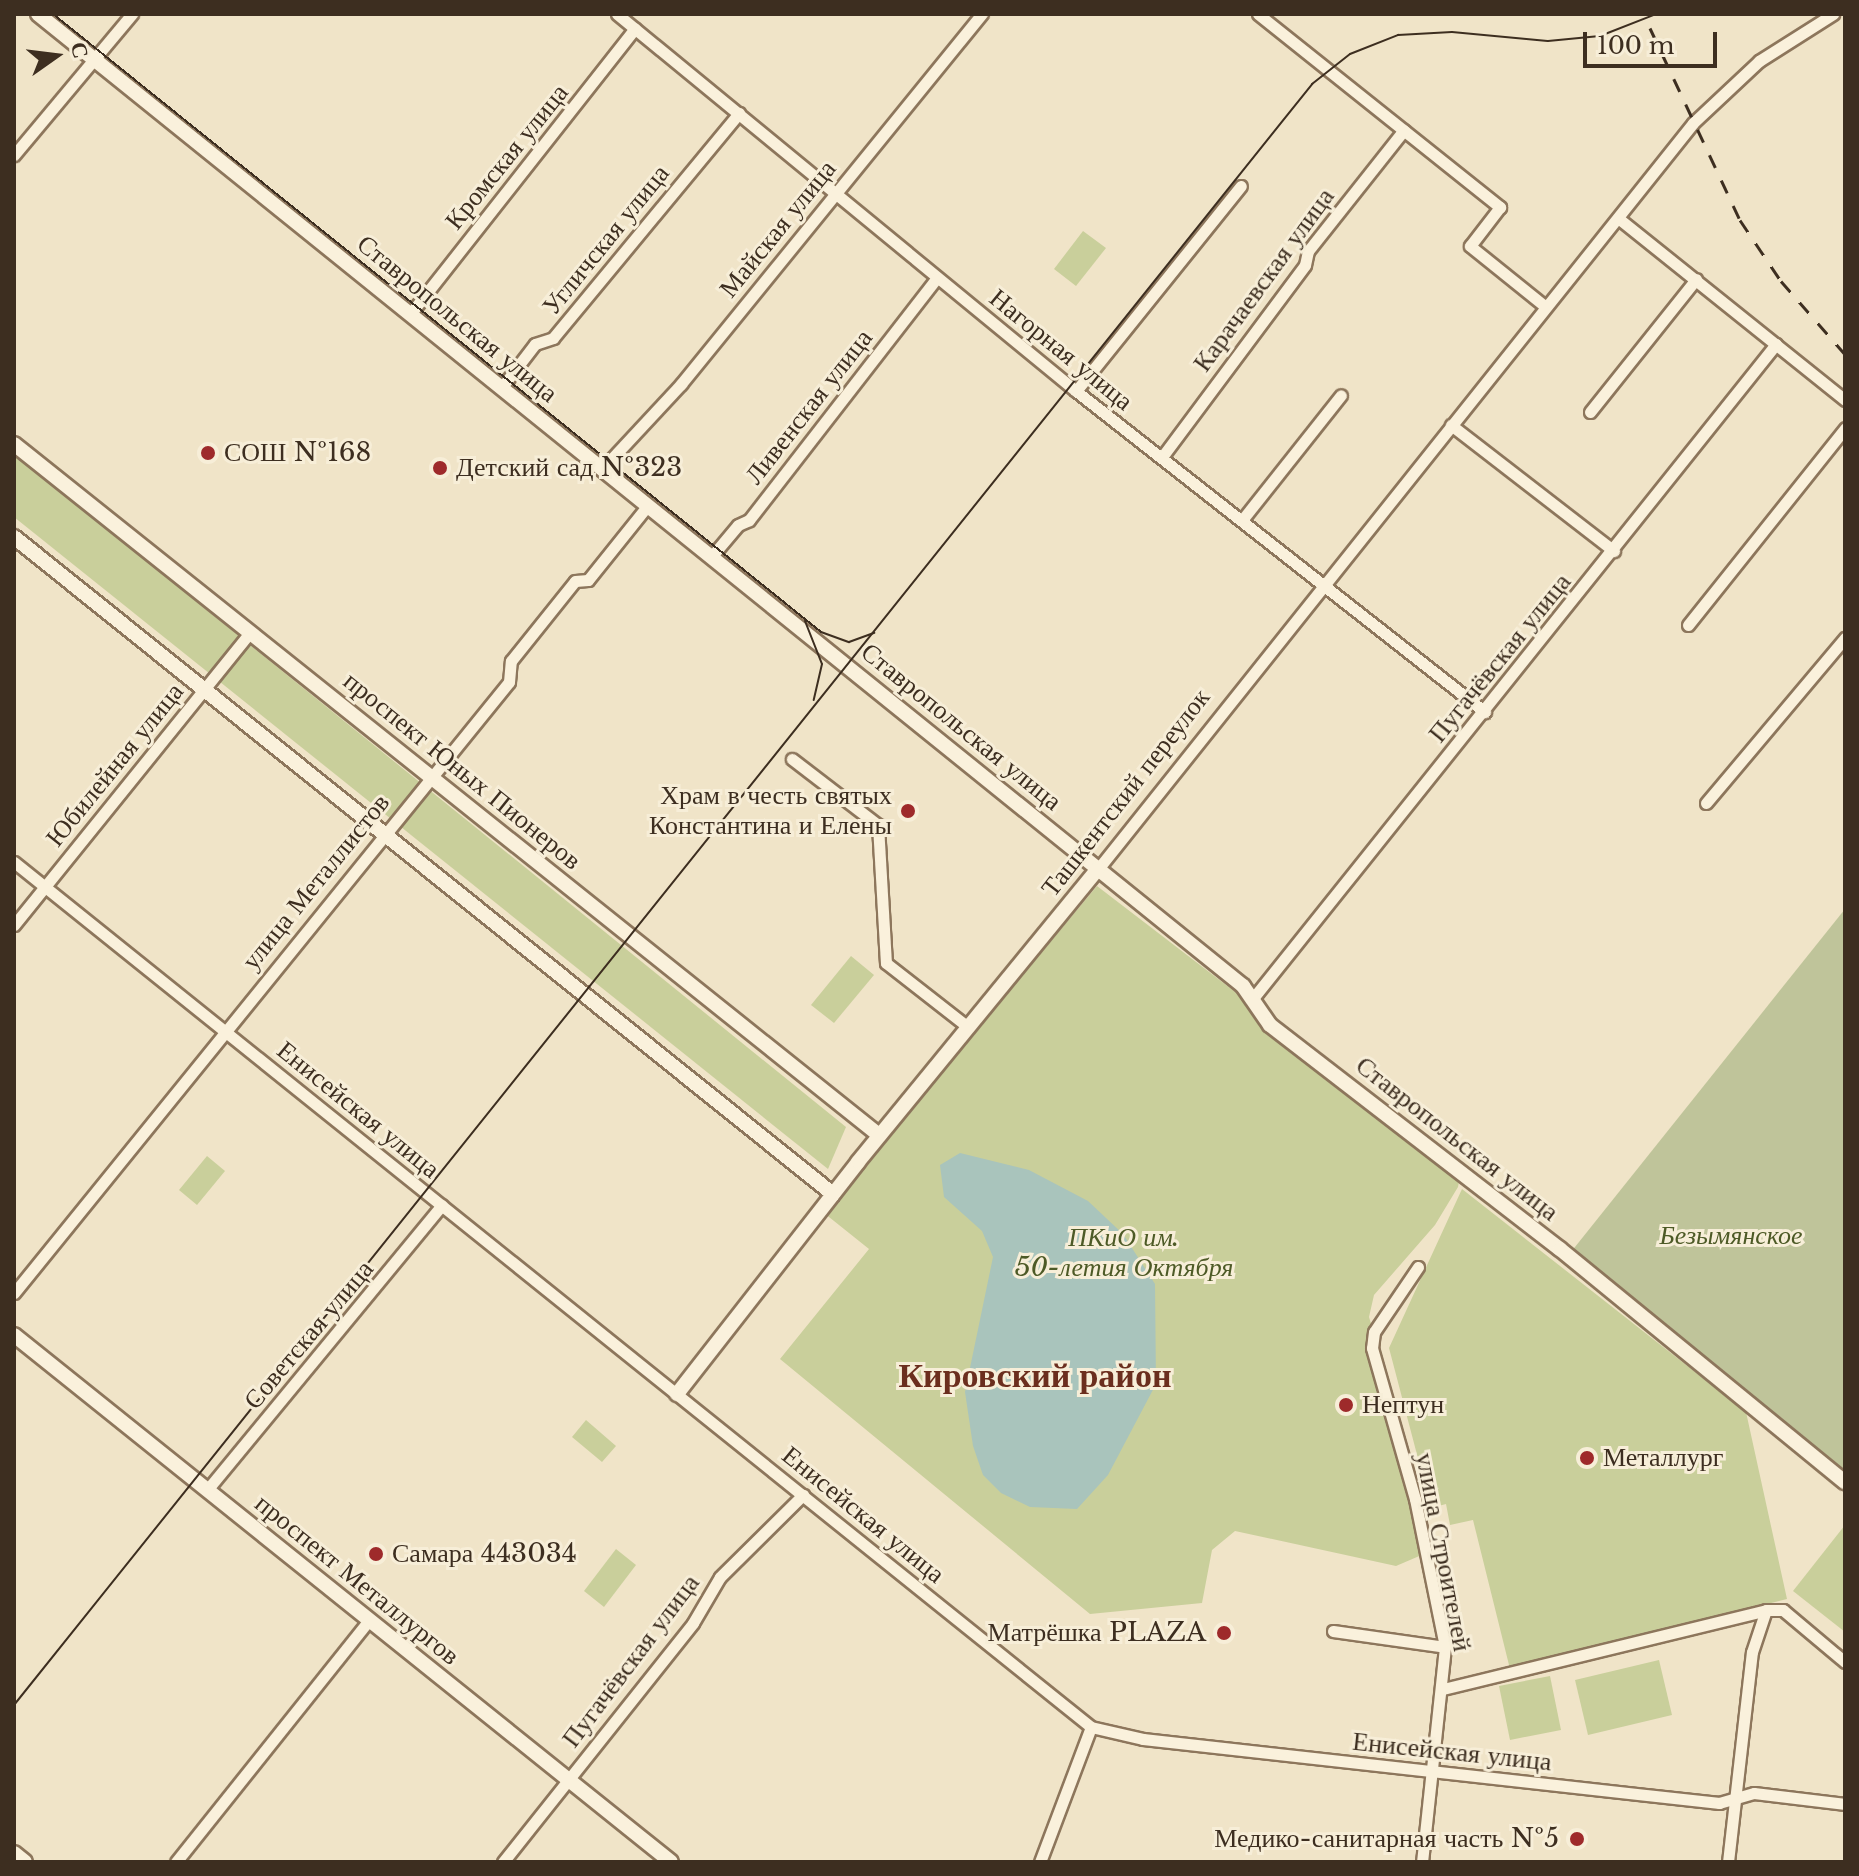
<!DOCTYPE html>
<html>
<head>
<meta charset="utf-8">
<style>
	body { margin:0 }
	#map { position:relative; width:1859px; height:1876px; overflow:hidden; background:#f0e4c8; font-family:"Libre Baskerville",serif }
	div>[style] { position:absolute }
	.green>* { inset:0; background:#c9cf9b }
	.cemetery>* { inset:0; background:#bfc49a }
	.water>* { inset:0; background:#a9c4bc }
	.roads { filter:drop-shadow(2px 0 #8d765c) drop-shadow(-2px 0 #8d765c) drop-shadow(0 2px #8d765c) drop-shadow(0 -2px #8d765c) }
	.minor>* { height:11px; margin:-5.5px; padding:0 5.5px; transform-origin:5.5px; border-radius:5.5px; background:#faf1dc }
	.tertiary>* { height:14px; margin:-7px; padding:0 7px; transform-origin:7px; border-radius:7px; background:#faf1dc }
	.tram>* { height:2px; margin:-1px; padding:0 1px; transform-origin:1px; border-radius:1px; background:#3d2e20 }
	.rail>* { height:3px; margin-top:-1.5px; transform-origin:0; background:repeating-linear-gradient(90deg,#3d2e20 0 14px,transparent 0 28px) }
	.dots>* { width:22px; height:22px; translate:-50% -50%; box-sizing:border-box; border:4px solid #f7eed8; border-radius:50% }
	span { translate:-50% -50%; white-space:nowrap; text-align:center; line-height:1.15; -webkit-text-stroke:6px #f7eed8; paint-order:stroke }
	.street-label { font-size:26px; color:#3d2e20 }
	.poi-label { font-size:26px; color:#3d2e20 }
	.left { translate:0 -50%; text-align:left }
	.right { translate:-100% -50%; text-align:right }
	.park-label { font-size:26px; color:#4d5a26; font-style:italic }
	.district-label { font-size:34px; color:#6b2e1e; font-weight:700 }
	.frame { position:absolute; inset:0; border:16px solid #3d2e20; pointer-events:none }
	.north { position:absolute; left:16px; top:16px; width:80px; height:80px; -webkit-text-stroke:6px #f7eed8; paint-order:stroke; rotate:76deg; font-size:22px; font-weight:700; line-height:32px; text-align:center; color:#3d2e20 }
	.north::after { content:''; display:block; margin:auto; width:28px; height:36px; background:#3d2e20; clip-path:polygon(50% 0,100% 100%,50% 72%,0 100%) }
	.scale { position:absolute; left:1583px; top:32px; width:134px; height:36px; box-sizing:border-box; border:4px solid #3d2e20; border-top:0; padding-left:10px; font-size:24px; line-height:28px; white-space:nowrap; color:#3d2e20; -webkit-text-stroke:6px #f7eed8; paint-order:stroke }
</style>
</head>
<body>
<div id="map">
	<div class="green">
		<div style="clip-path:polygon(1083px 231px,1106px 248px,1076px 286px,1054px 269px)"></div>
		<div style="clip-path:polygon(14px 454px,846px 1127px,828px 1169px,14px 517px)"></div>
		<div style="clip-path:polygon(1097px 886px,1462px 1166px,1458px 1187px,1435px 1225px,1374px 1295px,1369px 1317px,1410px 1452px,1424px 1554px,1396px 1566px,1235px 1531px,1212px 1550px,1202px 1603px,1090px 1614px,780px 1359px,869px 1249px,824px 1213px)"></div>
		<div style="clip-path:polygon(851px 956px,874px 975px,834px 1023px,811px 1005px)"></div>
		<div style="clip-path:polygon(207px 1156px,225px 1171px,197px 1205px,179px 1190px)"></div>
		<div style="clip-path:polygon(1462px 1189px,1746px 1412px,1787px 1599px,1510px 1669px,1473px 1520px,1450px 1525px,1446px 1504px,1431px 1508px,1389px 1348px)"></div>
		<div style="clip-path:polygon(586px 1420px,616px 1446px,602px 1462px,572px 1437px)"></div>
		<div style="clip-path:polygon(1845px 1525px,1845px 1632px,1793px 1591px)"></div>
		<div style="clip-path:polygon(616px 1549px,636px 1565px,604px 1607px,584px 1591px)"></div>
		<div style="clip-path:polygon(1659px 1660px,1672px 1715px,1588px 1735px,1575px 1680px)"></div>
		<div style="clip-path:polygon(1550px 1676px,1561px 1730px,1510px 1740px,1499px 1686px)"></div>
	</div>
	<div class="cemetery">
		<div style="clip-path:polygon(1845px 909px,1845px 1476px,1571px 1252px)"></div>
	</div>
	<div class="water">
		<div style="clip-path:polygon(960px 1153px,1029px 1170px,1088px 1201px,1123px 1234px,1155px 1284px,1156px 1384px,1108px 1475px,1077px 1509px,1030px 1507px,1001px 1493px,983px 1475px,973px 1446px,965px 1392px,993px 1257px,982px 1231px,944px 1197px,940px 1165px)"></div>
	</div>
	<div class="roads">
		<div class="minor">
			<div style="left:617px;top:14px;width:594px;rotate:39.4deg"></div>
			<div style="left:1076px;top:391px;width:520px;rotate:38.13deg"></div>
			<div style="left:1258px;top:14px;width:310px;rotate:38.6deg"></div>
			<div style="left:1500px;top:207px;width:49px;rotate:127.6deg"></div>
			<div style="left:1470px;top:246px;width:97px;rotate:38.8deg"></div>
			<div style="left:14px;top:155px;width:184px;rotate:-50.1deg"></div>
			<div style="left:1618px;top:218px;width:291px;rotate:38.7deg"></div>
			<div style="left:411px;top:313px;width:362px;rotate:-51.8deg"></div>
			<div style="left:502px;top:387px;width:54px;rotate:-52.5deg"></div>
			<div style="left:535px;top:344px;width:19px;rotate:-18deg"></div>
			<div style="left:553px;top:338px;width:292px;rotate:-50.4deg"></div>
			<div style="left:1076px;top:391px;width:263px;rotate:-51.2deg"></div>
			<div style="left:1590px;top:412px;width:170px;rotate:-51.4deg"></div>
			<div style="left:1451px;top:425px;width:206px;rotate:37.7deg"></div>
			<div style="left:1162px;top:457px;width:239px;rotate:-53.3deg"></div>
			<div style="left:1305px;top:265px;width:14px;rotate:-78deg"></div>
			<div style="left:1308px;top:251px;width:154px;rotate:-51.6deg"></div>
			<div style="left:603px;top:468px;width:115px;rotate:-47.1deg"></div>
			<div style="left:681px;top:384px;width:477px;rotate:-50.9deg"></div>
			<div style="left:1242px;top:520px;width:159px;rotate:-51.6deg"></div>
			<div style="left:712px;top:556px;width:40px;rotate:-50deg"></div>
			<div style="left:738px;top:525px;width:12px;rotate:-24deg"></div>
			<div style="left:749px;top:520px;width:306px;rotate:-52.2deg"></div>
			<div style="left:1688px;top:625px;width:252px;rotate:-51.4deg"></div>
			<div style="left:792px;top:759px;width:108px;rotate:37.5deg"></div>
			<div style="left:878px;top:825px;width:138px;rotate:86.7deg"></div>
			<div style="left:886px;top:963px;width:104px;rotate:38deg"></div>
			<div style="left:1706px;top:803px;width:216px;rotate:-49.9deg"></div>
			<div style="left:14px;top:862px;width:1381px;rotate:38.77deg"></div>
			<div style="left:1091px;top:1727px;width:53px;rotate:13deg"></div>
			<div style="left:1143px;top:1739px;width:580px;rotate:6.34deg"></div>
			<div style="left:1719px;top:1803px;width:36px;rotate:-16deg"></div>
			<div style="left:1754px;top:1793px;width:92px;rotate:6.9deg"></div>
			<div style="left:1098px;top:869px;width:954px;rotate:-51.42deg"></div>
			<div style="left:1693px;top:123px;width:91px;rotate:-43.2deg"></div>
			<div style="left:1759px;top:61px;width:88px;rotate:-32.4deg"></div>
			<div style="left:14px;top:925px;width:375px;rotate:-51.1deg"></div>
			<div style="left:1254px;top:997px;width:836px;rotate:-51.36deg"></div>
			<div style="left:1418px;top:1267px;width:78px;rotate:124.1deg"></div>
			<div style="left:1374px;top:1332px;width:16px;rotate:97deg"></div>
			<div style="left:1372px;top:1348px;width:157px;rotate:74.1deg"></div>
			<div style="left:1415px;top:1499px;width:151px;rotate:78.5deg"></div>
			<div style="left:1445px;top:1647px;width:216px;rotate:96.1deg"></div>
			<div style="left:14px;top:1293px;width:786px;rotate:-50.99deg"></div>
			<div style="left:509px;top:682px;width:21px;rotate:-85deg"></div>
			<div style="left:511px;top:661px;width:102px;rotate:-51.3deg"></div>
			<div style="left:575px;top:581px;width:13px;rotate:-4deg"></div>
			<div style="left:588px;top:580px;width:96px;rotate:-51.3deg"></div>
			<div style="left:207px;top:1490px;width:369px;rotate:-50.5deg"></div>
			<div style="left:1333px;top:1631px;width:113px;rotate:8.1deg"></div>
			<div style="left:1443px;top:1689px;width:333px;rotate:-13.7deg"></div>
			<div style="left:1766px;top:1610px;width:17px"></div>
			<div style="left:1783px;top:1610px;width:81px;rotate:40deg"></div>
			<div style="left:176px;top:1862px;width:310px;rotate:-51.4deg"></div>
			<div style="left:503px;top:1862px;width:305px;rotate:-51.5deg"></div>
			<div style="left:693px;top:1623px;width:53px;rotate:-59.6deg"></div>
			<div style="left:720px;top:1577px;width:117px;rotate:-44.7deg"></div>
			<div style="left:1040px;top:1862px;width:144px;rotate:-69.3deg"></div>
			<div style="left:1728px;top:1862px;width:211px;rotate:-83.5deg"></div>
			<div style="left:1752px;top:1652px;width:44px;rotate:-71.6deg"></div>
		</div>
		<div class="tertiary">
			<div style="left:38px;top:14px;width:1548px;rotate:38.89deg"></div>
			<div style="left:1243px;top:986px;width:47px;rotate:55.3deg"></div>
			<div style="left:1270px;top:1025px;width:366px;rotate:37.7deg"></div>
			<div style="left:1560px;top:1249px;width:368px;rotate:39.3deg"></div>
			<div style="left:14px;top:444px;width:1107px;rotate:38.62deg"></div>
			<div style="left:14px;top:537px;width:1050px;rotate:38.74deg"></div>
			<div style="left:14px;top:1335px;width:842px;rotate:38.73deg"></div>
			<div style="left:677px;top:1394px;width:294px;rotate:-52deg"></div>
			<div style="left:858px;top:1162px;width:379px;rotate:-50.7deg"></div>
			<div style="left:14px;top:1853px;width:14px;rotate:39deg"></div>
		</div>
	</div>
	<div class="tram">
		<div style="left:53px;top:14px;width:986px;rotate:38.82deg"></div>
		<div style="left:821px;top:632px;width:30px;rotate:20deg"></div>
		<div style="left:849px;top:642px;width:27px;rotate:-20deg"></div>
		<div style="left:805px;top:621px;width:46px;rotate:68.4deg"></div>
		<div style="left:822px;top:664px;width:37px;rotate:103deg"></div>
		<div style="left:14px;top:1705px;width:2077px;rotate:-51.31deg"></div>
		<div style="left:1312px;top:84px;width:48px;rotate:-38.3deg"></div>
		<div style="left:1350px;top:54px;width:52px;rotate:-21.6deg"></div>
		<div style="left:1398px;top:35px;width:54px;rotate:-3.2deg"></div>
		<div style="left:1452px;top:32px;width:96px;rotate:5.4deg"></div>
		<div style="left:1548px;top:41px;width:52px;rotate:-5.5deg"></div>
		<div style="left:1600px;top:36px;width:60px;rotate:-21.4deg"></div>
	</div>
	<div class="rail">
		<div style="left:1650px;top:28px;width:212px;rotate:64.9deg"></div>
		<div style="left:1740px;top:220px;width:73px;rotate:56.1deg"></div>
		<div style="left:1781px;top:281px;width:97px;rotate:48.8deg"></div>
	</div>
	<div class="dots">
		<div style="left:208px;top:453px;background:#9e2a2b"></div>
		<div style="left:440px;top:468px;background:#9e2a2b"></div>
		<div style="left:908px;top:811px;background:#9e2a2b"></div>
		<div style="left:1346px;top:1405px;background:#9e2a2b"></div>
		<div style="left:1587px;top:1458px;background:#9e2a2b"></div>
		<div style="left:376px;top:1554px;background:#9e2a2b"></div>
		<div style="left:1224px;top:1633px;background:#9e2a2b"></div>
		<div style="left:1577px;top:1839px;background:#9e2a2b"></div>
	</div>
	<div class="street-label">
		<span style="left:507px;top:157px;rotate:-51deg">Кромская улица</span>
		<span style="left:778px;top:229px;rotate:-51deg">Майская улица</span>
		<span style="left:606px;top:240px;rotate:-51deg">Угличская улица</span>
		<span style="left:1264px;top:280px;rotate:-54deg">Карачаевская улица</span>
		<span style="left:457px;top:319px;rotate:39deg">Ставропольская улица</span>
		<span style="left:1061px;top:350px;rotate:39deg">Нагорная улица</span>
		<span style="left:809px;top:407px;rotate:-52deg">Ливенская улица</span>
		<span style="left:1500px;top:658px;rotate:-51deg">Пугачёвская улица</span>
		<span style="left:961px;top:727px;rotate:39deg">Ставропольская улица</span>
		<span style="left:115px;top:765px;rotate:-51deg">Юбилейная улица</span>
		<span style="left:462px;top:771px;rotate:39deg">проспект Юных Пионеров</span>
		<span style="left:1126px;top:793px;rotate:-52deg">Ташкентский переулок</span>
		<span style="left:316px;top:882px;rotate:-51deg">улица Металлистов</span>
		<span style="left:358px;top:1110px;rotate:39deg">Енисейская улица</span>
		<span style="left:1457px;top:1139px;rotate:38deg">Ставропольская улица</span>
		<span style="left:309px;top:1335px;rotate:-50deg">Советская улица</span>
		<span style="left:863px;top:1515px;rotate:39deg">Енисейская улица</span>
		<span style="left:1443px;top:1552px;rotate:79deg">улица Строителей</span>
		<span style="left:357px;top:1580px;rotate:39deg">проспект Металлургов</span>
		<span style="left:631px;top:1661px;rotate:-53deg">Пугачёвская улица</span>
		<span style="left:1452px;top:1752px;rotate:6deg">Енисейская улица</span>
	</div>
	<div class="poi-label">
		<span class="left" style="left:224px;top:453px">СОШ №168</span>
		<span class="left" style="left:456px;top:468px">Детский сад №323</span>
		<span class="right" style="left:892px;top:811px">Храм в честь святых<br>Константина и Елены</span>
		<span class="left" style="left:1362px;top:1405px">Нептун</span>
		<span class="left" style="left:1603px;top:1458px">Металлург</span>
		<span class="left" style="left:392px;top:1554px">Самара 443034</span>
		<span class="right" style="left:1206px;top:1633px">Матрёшка PLAZA</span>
		<span class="right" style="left:1559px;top:1839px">Медико-санитарная часть №5</span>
	</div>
	<div class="park-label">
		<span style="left:1731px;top:1236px">Безымянское</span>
		<span style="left:1124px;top:1253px">ПКиО им.<br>50-летия Октября</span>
	</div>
	<div class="district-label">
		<span style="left:1035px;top:1376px">Кировский район</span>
	</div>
	<div class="frame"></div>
	<div class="north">С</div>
	<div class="scale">100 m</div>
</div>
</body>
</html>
